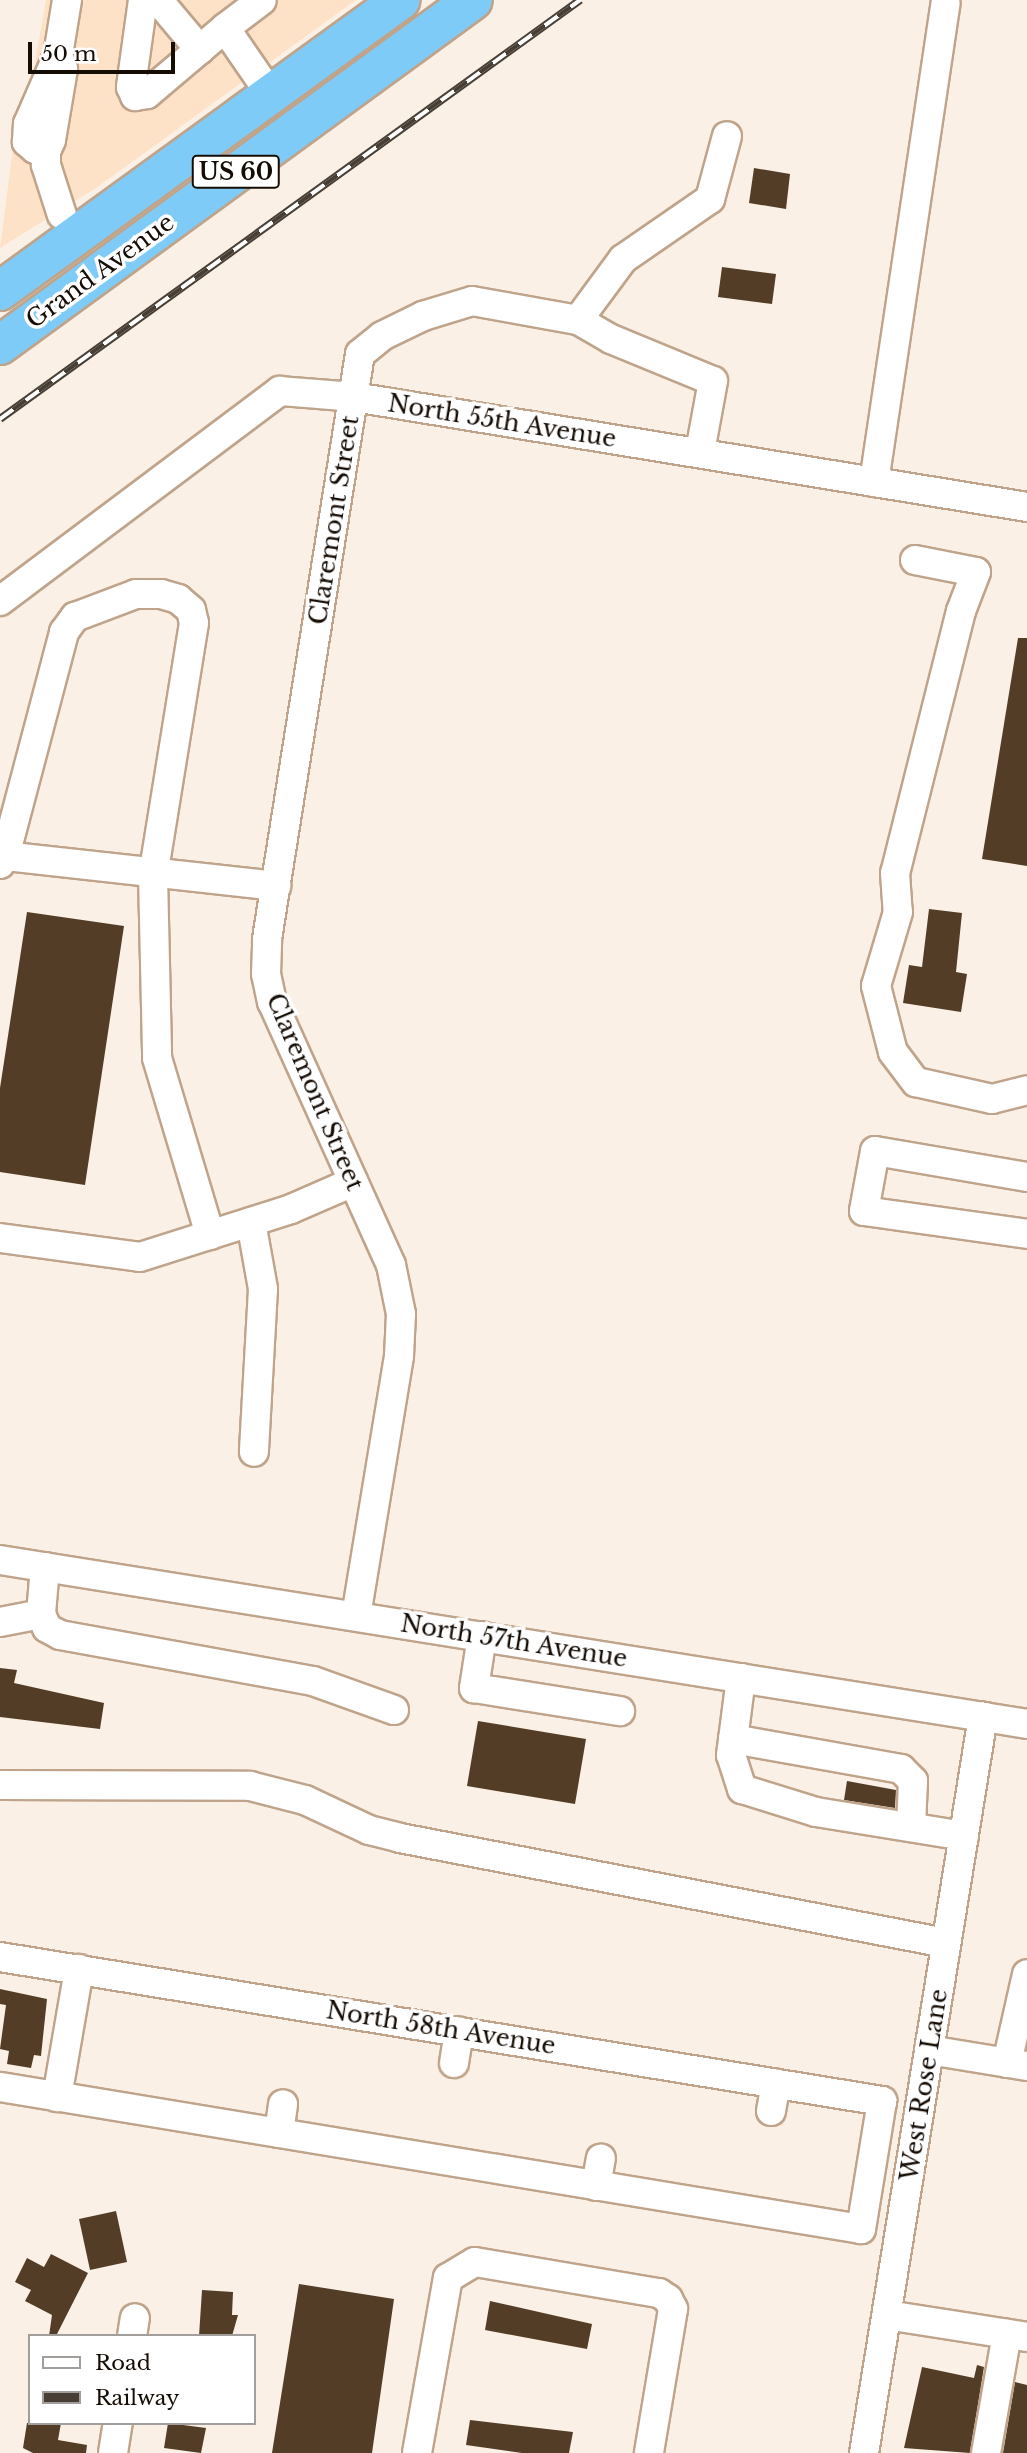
<!DOCTYPE html>
<html>
<head>
<meta charset="utf-8">
<style>
	body { margin:0 }
	#map { position:relative; width:1027px; height:2453px; overflow:hidden; background:#fbf0e5; font-family:"Libre Baskerville",serif }
	div>[style] { position:absolute }
	.built>* { inset:0; background:#fde2c8 }
	.building>* { inset:0; background:#533d26 }
	.roads { filter:drop-shadow(2px 0 #bfa48b) drop-shadow(-2px 0 #bfa48b) drop-shadow(0 2px #bfa48b) drop-shadow(0 -2px #bfa48b) }
	.minor>* { height:28px; margin:-14px; padding:0 14px; transform-origin:14px; border-radius:14px; background:#fff }
	.highway>* { height:38px; margin:-19px; padding:0 19px; transform-origin:19px; border-radius:19px; background:#7fcbf7 }
	.rail>* { height:8px; margin-top:-4px; transform-origin:0; background:repeating-linear-gradient(90deg,#fff 0 16px,#473e35 0 32px); box-sizing:border-box; border-block:2px solid #473e35 }
	span { translate:-50% -50%; white-space:nowrap; text-align:center; line-height:1.15; -webkit-text-stroke:7px #fff; paint-order:stroke }
	.shield-label span { padding:2px 5px; background:#fff; border:2px solid; border-radius:5px; -webkit-text-stroke-width:0 }
	.shield-label { font-size:23px; color:#150c04; font-weight:700 }
	.street-label { font-size:24px; color:#150c04 }
	.legend { position:absolute; left:28px; top:2334px; width:228px; height:91px; box-sizing:border-box; background:#fff; border:2px solid #a19e9b; margin:0; padding:9px 12px; list-style:none; font-size:21px; color:#150c04 }
	.legend li { display:flex; align-items:center; gap:14px; height:35px }
	.legend b { width:35px; border:2px solid #a19e9b }
	.scale { position:absolute; left:28px; top:42px; width:147px; height:32px; box-sizing:border-box; border:4px solid #150c04; border-top:0; padding-left:9px; font-size:21px; line-height:24px; white-space:nowrap; color:#150c04; -webkit-text-stroke:5px #fff; paint-order:stroke }
</style>
</head>
<body>
<div id="map">
	<div class="built">
		<div style="clip-path:polygon(46px 0,356px 0,96px 188px,0 248px,17px 117px,33px 74px)"></div>
	</div>
	<div class="building">
		<div style="clip-path:polygon(754px 168px,790px 174px,786px 209px,749px 203px)"></div>
		<div style="clip-path:polygon(722px 267px,776px 274px,772px 304px,718px 297px)"></div>
		<div style="clip-path:polygon(1018px 638px,1027px 638px,1027px 866px,982px 859px)"></div>
		<div style="clip-path:polygon(929px 909px,962px 913px,956px 972px,967px 974px,961px 1012px,903px 1003px,909px 965px,922px 967px)"></div>
		<div style="clip-path:polygon(27px 912px,124px 926px,85px 1185px,0 1172px,0 1088px)"></div>
		<div style="clip-path:polygon(0 1668px,17px 1670px,14px 1683px,104px 1703px,100px 1729px,0 1717px)"></div>
		<div style="clip-path:polygon(478px 1721px,586px 1739px,575px 1804px,467px 1786px)"></div>
		<div style="clip-path:polygon(847px 1781px,896px 1790px,895px 1808px,844px 1800px)"></div>
		<div style="clip-path:polygon(0 1989px,47px 1999px,41px 2056px,34px 2055px,31px 2068px,7px 2064px,9px 2051px,0 2049px,6px 2005px,0 2004px)"></div>
		<div style="clip-path:polygon(116px 2211px,127px 2262px,90px 2270px,79px 2219px)"></div>
		<div style="clip-path:polygon(51px 2254px,88px 2273px,56px 2336px,49px 2336px,52px 2315px,25px 2301px,31px 2290px,15px 2282px,27px 2258px,44px 2267px)"></div>
		<div style="clip-path:polygon(299px 2284px,394px 2299px,372px 2453px,272px 2453px)"></div>
		<div style="clip-path:polygon(202px 2290px,233px 2292px,232px 2315px,238px 2315px,232px 2336px,199px 2336px)"></div>
		<div style="clip-path:polygon(490px 2301px,592px 2324px,587px 2349px,485px 2330px)"></div>
		<div style="clip-path:polygon(977px 2365px,984px 2367px,970px 2453px,904px 2448px,922px 2367px,974px 2378px)"></div>
		<div style="clip-path:polygon(1015px 2382px,1027px 2385px,1027px 2453px,1003px 2453px)"></div>
		<div style="clip-path:polygon(470px 2420px,573px 2432px,569px 2453px,522px 2453px,466px 2445px)"></div>
		<div style="clip-path:polygon(27px 2423px,61px 2423px,58px 2440px,87px 2445px,86px 2453px,33px 2453px,23px 2448px)"></div>
		<div style="clip-path:polygon(168px 2423px,206px 2428px,201px 2453px,164px 2448px)"></div>
	</div>
	<div class="roads">
		<div class="minor">
			<div style="left:143px;top:0;width:88px;rotate:97.9deg"></div>
			<div style="left:131px;top:87px;width:10px;rotate:66deg"></div>
			<div style="left:135px;top:96px;width:12px;rotate:-9deg"></div>
			<div style="left:147px;top:94px;width:102px;rotate:-40.2deg"></div>
			<div style="left:225px;top:28px;width:81px;rotate:55.5deg"></div>
			<div style="left:158px;top:0;width:65px;rotate:50deg"></div>
			<div style="left:225px;top:28px;width:46px;rotate:-37.1deg"></div>
			<div style="left:58px;top:55px;width:15px;rotate:70deg"></div>
			<div style="left:63px;top:69px;width:72px;rotate:99.6deg"></div>
			<div style="left:51px;top:140px;width:12px;rotate:114deg"></div>
			<div style="left:46px;top:151px;width:11px;rotate:-170deg"></div>
			<div style="left:35px;top:149px;width:11px;rotate:-139deg"></div>
			<div style="left:27px;top:142px;width:18px;rotate:-87deg"></div>
			<div style="left:28px;top:124px;width:75px;rotate:-66.5deg"></div>
			<div style="left:58px;top:55px;width:56px;rotate:-80.7deg"></div>
			<div style="left:46px;top:151px;width:14px;rotate:90deg"></div>
			<div style="left:46px;top:165px;width:52px;rotate:72.3deg"></div>
			<div style="left:578px;top:320px;width:76px;rotate:-53.6deg"></div>
			<div style="left:623px;top:259px;width:106px;rotate:-34.6deg"></div>
			<div style="left:710px;top:199px;width:65px;rotate:-74.9deg"></div>
			<div style="left:874px;top:482px;width:484px;rotate:-81.5deg"></div>
			<div style="left:915px;top:560px;width:62px;rotate:11.1deg"></div>
			<div style="left:976px;top:572px;width:42px;rotate:111deg"></div>
			<div style="left:961px;top:611px;width:270px;rotate:104.1deg"></div>
			<div style="left:895px;top:873px;width:39px;rotate:86deg"></div>
			<div style="left:898px;top:912px;width:77px;rotate:106.6deg"></div>
			<div style="left:876px;top:986px;width:68px;rotate:75.6deg"></div>
			<div style="left:893px;top:1052px;width:38px;rotate:53deg"></div>
			<div style="left:916px;top:1082px;width:78px;rotate:12.6deg"></div>
			<div style="left:992px;top:1099px;width:36px;rotate:-14deg"></div>
			<div style="left:0;top:601px;width:350px;rotate:-36.9deg"></div>
			<div style="left:280px;top:391px;width:74px;rotate:4.6deg"></div>
			<div style="left:354px;top:397px;width:682px;rotate:9.28deg"></div>
			<div style="left:5px;top:856px;width:232px;rotate:-75.2deg"></div>
			<div style="left:64px;top:632px;width:19px;rotate:-54deg"></div>
			<div style="left:75px;top:617px;width:65px;rotate:-20.7deg"></div>
			<div style="left:136px;top:594px;width:25px"></div>
			<div style="left:161px;top:594px;width:18px;rotate:16deg"></div>
			<div style="left:178px;top:599px;width:17px;rotate:40deg"></div>
			<div style="left:191px;top:610px;width:13px;rotate:77deg"></div>
			<div style="left:194px;top:623px;width:255px;rotate:99.2deg"></div>
			<div style="left:153px;top:875px;width:183px;rotate:88.7deg"></div>
			<div style="left:157px;top:1058px;width:185px;rotate:73.3deg"></div>
			<div style="left:0;top:864px;width:9px;rotate:-58deg"></div>
			<div style="left:5px;top:856px;width:273px;rotate:6.3deg"></div>
			<div style="left:1027px;top:1177px;width:154px;rotate:-170.3deg"></div>
			<div style="left:875px;top:1151px;width:61px;rotate:100.4deg"></div>
			<div style="left:864px;top:1211px;width:165px;rotate:8deg"></div>
			<div style="left:251px;top:1222px;width:68px;rotate:79.8deg"></div>
			<div style="left:263px;top:1289px;width:163px;rotate:93.2deg"></div>
			<div style="left:0;top:1238px;width:141px;rotate:7.7deg"></div>
			<div style="left:140px;top:1257px;width:158px;rotate:-17.6deg"></div>
			<div style="left:291px;top:1209px;width:68px;rotate:-23.5deg"></div>
			<div style="left:0;top:1560px;width:1040px;rotate:9.07deg"></div>
			<div style="left:45px;top:1567px;width:47px;rotate:94.9deg"></div>
			<div style="left:41px;top:1614px;width:15px;rotate:67deg"></div>
			<div style="left:47px;top:1628px;width:15px;rotate:28deg"></div>
			<div style="left:60px;top:1635px;width:257px;rotate:10.3deg"></div>
			<div style="left:313px;top:1681px;width:86px;rotate:19.7deg"></div>
			<div style="left:356px;top:1616px;width:264px;rotate:-80.6deg"></div>
			<div style="left:399px;top:1356px;width:42px;rotate:-87.3deg"></div>
			<div style="left:401px;top:1314px;width:50px;rotate:-101.5deg"></div>
			<div style="left:391px;top:1265px;width:289px;rotate:-114.3deg"></div>
			<div style="left:272px;top:1002px;width:29px;rotate:-102deg"></div>
			<div style="left:266px;top:974px;width:35px;rotate:-88deg"></div>
			<div style="left:267px;top:939px;width:592px;rotate:-80.97deg"></div>
			<div style="left:360px;top:354px;width:28px;rotate:-39deg"></div>
			<div style="left:382px;top:336px;width:46px;rotate:-26deg"></div>
			<div style="left:423px;top:316px;width:51px;rotate:-17deg"></div>
			<div style="left:472px;top:301px;width:108px;rotate:10.2deg"></div>
			<div style="left:578px;top:320px;width:38px;rotate:30deg"></div>
			<div style="left:611px;top:339px;width:110px;rotate:22.4deg"></div>
			<div style="left:713px;top:381px;width:72px;rotate:100.4deg"></div>
			<div style="left:0;top:1622px;width:42px;rotate:-11deg"></div>
			<div style="left:482px;top:1636px;width:53px;rotate:98.7deg"></div>
			<div style="left:474px;top:1688px;width:148px;rotate:9deg"></div>
			<div style="left:741px;top:1678px;width:78px;rotate:97.4deg"></div>
			<div style="left:731px;top:1755px;width:36px;rotate:72deg"></div>
			<div style="left:742px;top:1789px;width:77px;rotate:17.3deg"></div>
			<div style="left:816px;top:1812px;width:150px;rotate:9.2deg"></div>
			<div style="left:733px;top:1739px;width:171px;rotate:10.1deg"></div>
			<div style="left:901px;top:1769px;width:17px;rotate:45deg"></div>
			<div style="left:913px;top:1781px;width:46px;rotate:92.5deg"></div>
			<div style="left:0;top:1785px;width:250px;rotate:0.2deg"></div>
			<div style="left:250px;top:1786px;width:57px;rotate:14.3deg"></div>
			<div style="left:305px;top:1800px;width:71px;rotate:25.1deg"></div>
			<div style="left:369px;top:1830px;width:32px;rotate:14deg"></div>
			<div style="left:400px;top:1838px;width:556px;rotate:10.89deg"></div>
			<div style="left:0;top:1957px;width:894px;rotate:9.27deg"></div>
			<div style="left:882px;top:2101px;width:130px;rotate:99.3deg"></div>
			<div style="left:861px;top:2229px;width:873px;rotate:-170.63deg"></div>
			<div style="left:929px;top:2050px;width:99px;rotate:9.3deg"></div>
			<div style="left:454px;top:2063px;width:32px;rotate:-81deg"></div>
			<div style="left:1007px;top:2063px;width:91px;rotate:-77.3deg"></div>
			<div style="left:57px;top:2097px;width:130px;rotate:-80.2deg"></div>
			<div style="left:771px;top:2111px;width:28px;rotate:-80deg"></div>
			<div style="left:279px;top:2133px;width:29px;rotate:-82deg"></div>
			<div style="left:596px;top:2186px;width:28px;rotate:-80deg"></div>
			<div style="left:887px;top:2315px;width:142px;rotate:8.9deg"></div>
			<div style="left:132px;top:2336px;width:18px;rotate:-81deg"></div>
			<div style="left:113px;top:2453px;width:30px;rotate:-81deg"></div>
			<div style="left:417px;top:2453px;width:178px;rotate:-80deg"></div>
			<div style="left:448px;top:2278px;width:31px;rotate:-31deg"></div>
			<div style="left:475px;top:2262px;width:187px;rotate:9.6deg"></div>
			<div style="left:659px;top:2293px;width:11px;rotate:34deg"></div>
			<div style="left:668px;top:2299px;width:11px;rotate:63deg"></div>
			<div style="left:673px;top:2309px;width:146px;rotate:99.5deg"></div>
			<div style="left:864px;top:2453px;width:746px;rotate:-80.82deg"></div>
			<div style="left:986px;top:2453px;width:121px;rotate:-80deg"></div>
		</div>
		<div class="highway">
			<div style="left:0;top:291px;width:495px;rotate:-36deg"></div>
			<div style="left:0;top:345px;width:585px;rotate:-36.11deg"></div>
		</div>
	</div>
	<div class="rail">
		<div style="left:0;top:419px;width:716px;rotate:-35.84deg"></div>
	</div>
	<div class="shield-label">
		<span style="left:236px;top:172px">US 60</span>
	</div>
	<div class="street-label">
		<span style="left:100px;top:271px;rotate:-36deg">Grand Avenue</span>
		<span style="left:502px;top:421px;rotate:9deg">North 55th Avenue</span>
		<span style="left:334px;top:520px;rotate:-81deg">Claremont Street</span>
		<span style="left:315px;top:1092px;rotate:67deg">Claremont Street</span>
		<span style="left:514px;top:1641px;rotate:9deg">North 57th Avenue</span>
		<span style="left:441px;top:2028px;rotate:9deg">North 58th Avenue</span>
		<span style="left:924px;top:2085px;rotate:-81deg">West Rose Lane</span>
	</div>
	<ul class="legend">
	<li><b style="height:9px;background:#fff"></b>Road</li>
	<li><b style="height:9px;background:#473e35"></b>Railway</li>
	</ul>
	<div class="scale">50 m</div>
</div>
</body>
</html>
